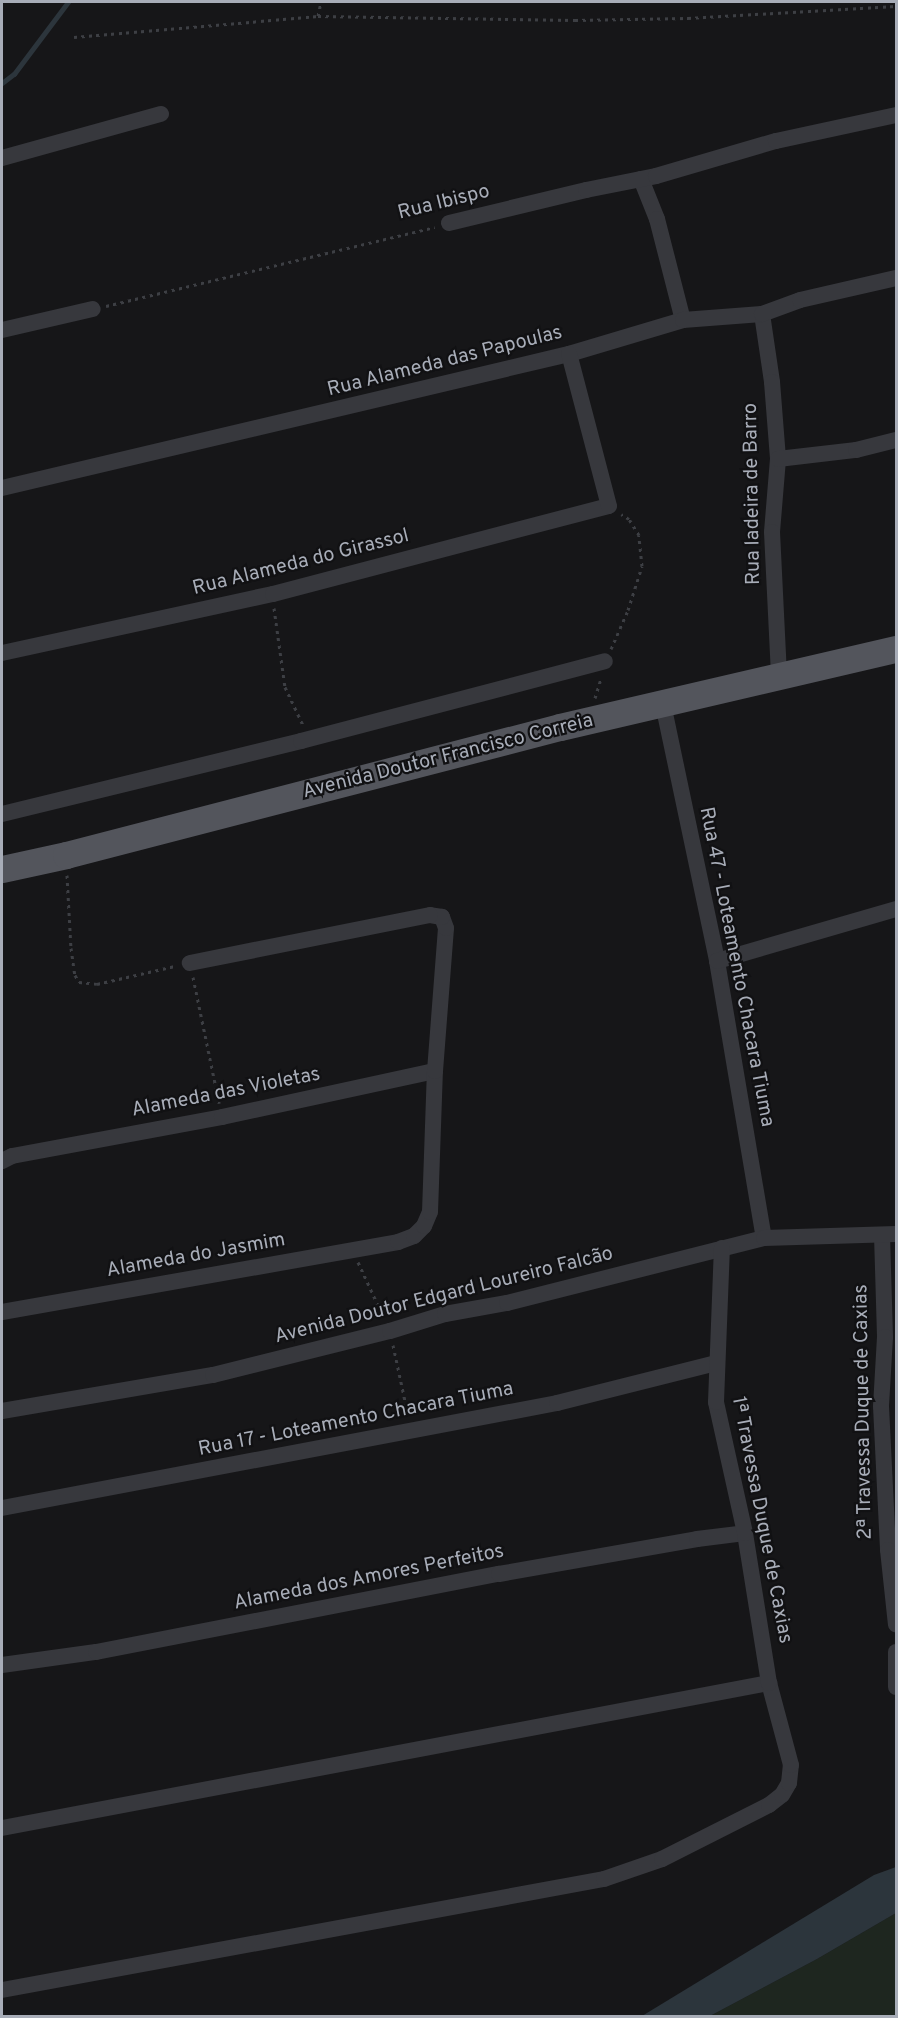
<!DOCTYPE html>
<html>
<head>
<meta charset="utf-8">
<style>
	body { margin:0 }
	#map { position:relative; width:898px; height:2018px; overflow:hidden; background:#161618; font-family:Overpass,sans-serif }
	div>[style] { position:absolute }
	.green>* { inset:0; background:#1e261f }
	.water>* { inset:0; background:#2c353c }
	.stream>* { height:4.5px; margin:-2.25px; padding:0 2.25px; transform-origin:2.25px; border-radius:2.25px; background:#2c353c }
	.path>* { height:3px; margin-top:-1.5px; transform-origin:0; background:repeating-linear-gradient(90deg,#3d3f44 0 3px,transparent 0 7.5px) }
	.street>* { height:16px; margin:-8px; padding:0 8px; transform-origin:8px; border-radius:8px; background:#37383d }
	.primary>* { height:27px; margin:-13.5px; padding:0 13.5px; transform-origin:13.5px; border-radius:13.5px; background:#53555c }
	span { translate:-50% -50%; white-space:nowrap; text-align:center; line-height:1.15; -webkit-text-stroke:4.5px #111113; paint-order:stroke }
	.street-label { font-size:20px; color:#a8adb8 }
	.frame { position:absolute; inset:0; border:3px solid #a8adb8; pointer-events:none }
</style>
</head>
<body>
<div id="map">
	<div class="green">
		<div style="clip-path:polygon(896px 1913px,896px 2016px,710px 2016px,817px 1959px)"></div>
	</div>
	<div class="water">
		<div style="clip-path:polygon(896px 1867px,896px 1913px,817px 1959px,710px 2016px,642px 2016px,874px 1875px)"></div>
	</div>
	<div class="stream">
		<div style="left:2px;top:83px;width:15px;rotate:-37deg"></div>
		<div style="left:14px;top:74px;width:90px;rotate:-53.1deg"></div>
	</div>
	<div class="path">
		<div style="left:318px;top:16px;width:14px;rotate:-78deg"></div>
		<div style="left:74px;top:37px;width:245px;rotate:-4.9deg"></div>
		<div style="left:318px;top:16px;width:257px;rotate:0.9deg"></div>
		<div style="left:575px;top:20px;width:113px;rotate:-1deg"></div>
		<div style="left:688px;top:18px;width:208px;rotate:-3.3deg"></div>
		<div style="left:106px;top:306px;width:338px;rotate:-13.5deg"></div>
		<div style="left:274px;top:608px;width:80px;rotate:82.1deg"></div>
		<div style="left:285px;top:687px;width:42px;rotate:64.7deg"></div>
		<div style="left:611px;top:649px;width:43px;rotate:-66.4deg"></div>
		<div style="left:628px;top:610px;width:46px;rotate:-72.3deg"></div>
		<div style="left:642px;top:566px;width:31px;rotate:-96deg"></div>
		<div style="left:639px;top:535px;width:19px;rotate:-122deg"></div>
		<div style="left:629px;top:519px;width:9px;rotate:-148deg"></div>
		<div style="left:595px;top:698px;width:21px;rotate:-73deg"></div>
		<div style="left:67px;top:875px;width:73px;rotate:86.9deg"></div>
		<div style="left:71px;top:948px;width:27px;rotate:82deg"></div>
		<div style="left:75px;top:975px;width:8px;rotate:60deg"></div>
		<div style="left:79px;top:982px;width:18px;rotate:6deg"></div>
		<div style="left:97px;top:984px;width:80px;rotate:-13deg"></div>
		<div style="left:193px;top:977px;width:129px;rotate:78.3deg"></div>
		<div style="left:358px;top:1262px;width:60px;rotate:65.2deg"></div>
		<div style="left:393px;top:1345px;width:72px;rotate:77.9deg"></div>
	</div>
	<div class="street">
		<div style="left:2px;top:158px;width:165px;rotate:-15.5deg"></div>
		<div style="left:641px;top:179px;width:43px;rotate:68.2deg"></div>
		<div style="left:657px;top:219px;width:104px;rotate:75.6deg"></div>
		<div style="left:449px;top:223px;width:141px;rotate:-13.5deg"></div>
		<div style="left:586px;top:190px;width:71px;rotate:-11.3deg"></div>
		<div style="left:656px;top:176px;width:125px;rotate:-16.3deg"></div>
		<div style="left:776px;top:141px;width:123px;rotate:-12.2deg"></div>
		<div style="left:762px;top:314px;width:69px;rotate:81.6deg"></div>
		<div style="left:772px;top:382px;width:77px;rotate:85.5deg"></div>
		<div style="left:778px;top:459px;width:73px;rotate:94.7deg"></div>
		<div style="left:772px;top:532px;width:142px;rotate:87.2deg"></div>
		<div style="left:2px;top:330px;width:93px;rotate:-13deg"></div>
		<div style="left:778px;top:459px;width:79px;rotate:-6.6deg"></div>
		<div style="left:856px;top:450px;width:41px;rotate:-14deg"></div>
		<div style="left:2px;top:488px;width:583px;rotate:-13.3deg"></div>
		<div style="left:569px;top:354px;width:119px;rotate:-16.6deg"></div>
		<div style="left:683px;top:320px;width:79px;rotate:-4.3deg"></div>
		<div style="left:762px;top:314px;width:40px;rotate:-20.2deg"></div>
		<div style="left:800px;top:300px;width:98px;rotate:-12.9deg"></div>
		<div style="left:2px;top:653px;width:277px;rotate:-12.3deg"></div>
		<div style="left:273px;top:594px;width:347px;rotate:-14.7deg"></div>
		<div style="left:609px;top:506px;width:157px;rotate:-104.7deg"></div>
		<div style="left:663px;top:704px;width:263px;rotate:78.1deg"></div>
		<div style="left:717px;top:961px;width:281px;rotate:80.4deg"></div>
		<div style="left:2px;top:814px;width:308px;rotate:-13.7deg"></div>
		<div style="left:301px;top:741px;width:314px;rotate:-14.7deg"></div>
		<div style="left:717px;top:961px;width:186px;rotate:-16.2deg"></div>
		<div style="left:2px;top:1161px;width:11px;rotate:-27deg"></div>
		<div style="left:12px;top:1156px;width:214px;rotate:-10.5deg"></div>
		<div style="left:222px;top:1117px;width:218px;rotate:-12.2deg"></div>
		<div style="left:882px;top:1235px;width:102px;rotate:88.3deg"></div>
		<div style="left:885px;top:1337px;width:69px;rotate:93.3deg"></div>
		<div style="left:881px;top:1406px;width:144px;rotate:87.2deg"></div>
		<div style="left:888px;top:1550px;width:75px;rotate:83.9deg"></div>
		<div style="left:2px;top:1312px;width:402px;rotate:-10deg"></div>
		<div style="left:398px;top:1242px;width:17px;rotate:-21deg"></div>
		<div style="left:414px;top:1236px;width:14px;rotate:-45deg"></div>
		<div style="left:424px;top:1226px;width:15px;rotate:-67deg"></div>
		<div style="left:430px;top:1212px;width:141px;rotate:-88deg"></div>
		<div style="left:435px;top:1071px;width:143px;rotate:-85.6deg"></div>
		<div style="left:446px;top:928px;width:12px;rotate:-110deg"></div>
		<div style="left:442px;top:917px;width:12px;rotate:-171deg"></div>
		<div style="left:430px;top:915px;width:245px;rotate:168.7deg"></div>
		<div style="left:2px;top:1411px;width:214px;rotate:-9.7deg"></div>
		<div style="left:213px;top:1375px;width:182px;rotate:-14deg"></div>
		<div style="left:390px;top:1331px;width:58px;rotate:-17.2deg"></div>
		<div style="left:445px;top:1314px;width:63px;rotate:-10.1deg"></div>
		<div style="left:507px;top:1303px;width:265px;rotate:-14.2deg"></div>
		<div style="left:764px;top:1238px;width:132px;rotate:-1.7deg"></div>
		<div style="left:2px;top:1508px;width:565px;rotate:-10.71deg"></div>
		<div style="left:557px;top:1403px;width:164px;rotate:-14.1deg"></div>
		<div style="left:896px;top:1652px;width:35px;rotate:90deg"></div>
		<div style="left:2px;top:1665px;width:95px;rotate:-7.9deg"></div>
		<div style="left:96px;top:1652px;width:410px;rotate:-11deg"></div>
		<div style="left:499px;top:1574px;width:201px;rotate:-10deg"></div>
		<div style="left:697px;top:1539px;width:48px;rotate:-7.1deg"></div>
		<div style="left:2px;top:1828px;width:781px;rotate:-10.71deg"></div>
		<div style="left:2px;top:1990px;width:612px;rotate:-10.45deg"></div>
		<div style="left:604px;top:1879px;width:61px;rotate:-19deg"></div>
		<div style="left:662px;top:1859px;width:120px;rotate:-26.8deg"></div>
		<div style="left:769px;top:1805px;width:16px;rotate:-38deg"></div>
		<div style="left:782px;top:1795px;width:14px;rotate:-60deg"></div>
		<div style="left:789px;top:1783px;width:18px;rotate:-84deg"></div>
		<div style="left:791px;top:1765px;width:85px;rotate:-105deg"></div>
		<div style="left:769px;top:1683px;width:152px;rotate:-99.1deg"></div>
		<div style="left:745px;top:1533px;width:134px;rotate:-102.5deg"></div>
		<div style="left:716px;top:1402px;width:154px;rotate:-87.8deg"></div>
	</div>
	<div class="primary">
		<div style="left:2px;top:869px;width:66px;rotate:-12.3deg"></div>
		<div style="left:66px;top:855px;width:510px;rotate:-14.53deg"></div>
		<div style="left:560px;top:727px;width:345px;rotate:-13.1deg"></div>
	</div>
	<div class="street-label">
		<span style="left:444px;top:203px;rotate:-14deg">Rua Ibispo</span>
		<span style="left:445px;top:362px;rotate:-14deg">Rua Alameda das Papoulas</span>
		<span style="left:753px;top:494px;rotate:-91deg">Rua ladeira de Barro</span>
		<span style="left:301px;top:563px;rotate:-14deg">Rua Alameda do Girassol</span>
		<span style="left:448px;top:757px;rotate:-14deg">Avenida Doutor Francisco Correia</span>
		<span style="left:736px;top:967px;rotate:79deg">Rua 47 - Loteamento Chacara Tiuma</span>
		<span style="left:226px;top:1093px;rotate:-11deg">Alameda das Violetas</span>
		<span style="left:196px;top:1256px;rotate:-10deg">Alameda do Jasmim</span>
		<span style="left:444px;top:1296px;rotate:-14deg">Avenida Doutor Edgard Loureiro Falcão</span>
		<span style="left:864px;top:1412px;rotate:-91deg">2ª Travessa Duque de Caxias</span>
		<span style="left:356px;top:1420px;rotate:-11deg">Rua 17 - Loteamento Chacara Tiuma</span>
		<span style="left:761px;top:1520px;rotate:79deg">1ª Travessa Duque de Caxias</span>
		<span style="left:369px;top:1578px;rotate:-11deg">Alameda dos Amores Perfeitos</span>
	</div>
	<div class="frame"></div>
</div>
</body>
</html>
